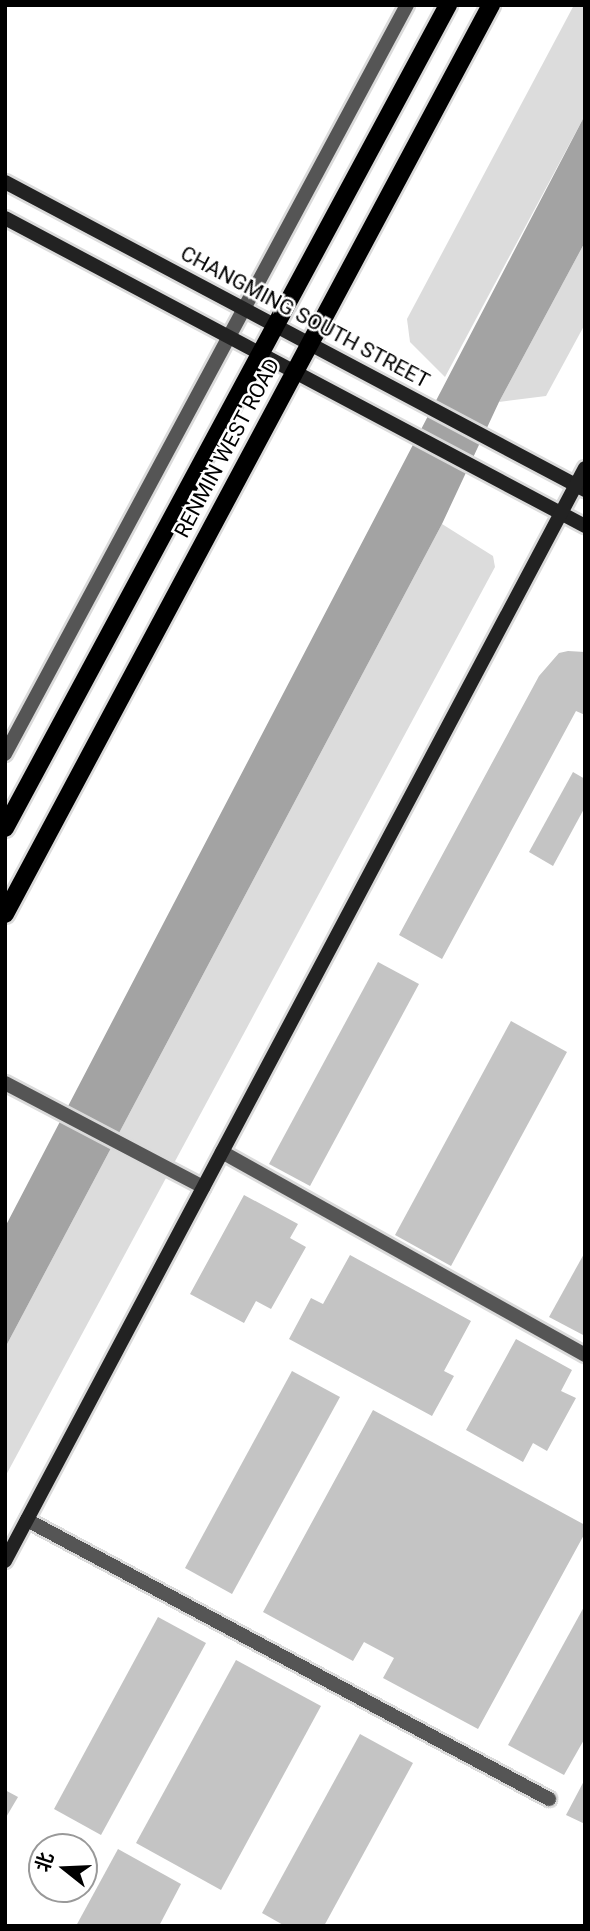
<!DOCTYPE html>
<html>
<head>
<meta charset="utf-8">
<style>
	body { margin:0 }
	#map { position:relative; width:590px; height:1931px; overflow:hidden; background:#fff; font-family:Roboto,"Noto Sans SC",sans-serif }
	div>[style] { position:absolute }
	.green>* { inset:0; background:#dcdcdc }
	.water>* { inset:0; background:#a3a3a3 }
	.building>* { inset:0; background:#c4c4c4 }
	.roads { filter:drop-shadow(2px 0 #dbdbdb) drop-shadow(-2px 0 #dbdbdb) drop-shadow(0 2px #dbdbdb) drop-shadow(0 -2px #dbdbdb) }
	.lane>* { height:14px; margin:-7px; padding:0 7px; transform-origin:7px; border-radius:7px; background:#555 }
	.street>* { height:14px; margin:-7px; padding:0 7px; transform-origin:7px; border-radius:7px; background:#555 }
	.secondary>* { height:14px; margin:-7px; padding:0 7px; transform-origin:7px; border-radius:7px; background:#222 }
	.primary>* { height:18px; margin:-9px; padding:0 9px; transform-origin:9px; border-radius:9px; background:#000 }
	span { translate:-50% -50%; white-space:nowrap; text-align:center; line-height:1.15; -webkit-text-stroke:5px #fff; paint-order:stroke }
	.street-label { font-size:21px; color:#000 }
	.frame { position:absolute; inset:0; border:7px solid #000; pointer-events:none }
	.north { position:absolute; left:28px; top:1833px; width:70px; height:70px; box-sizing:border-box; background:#fff; border:2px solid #999; border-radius:50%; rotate:288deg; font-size:19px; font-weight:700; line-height:28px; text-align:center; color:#000 }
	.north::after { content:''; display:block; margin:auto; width:24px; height:32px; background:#000; clip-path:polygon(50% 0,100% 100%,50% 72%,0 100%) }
</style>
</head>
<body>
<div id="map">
	<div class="green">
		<div style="clip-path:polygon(574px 5px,585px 5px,585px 115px,445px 377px,410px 342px,407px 319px)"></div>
		<div style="clip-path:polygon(585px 242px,585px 324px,546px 396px,499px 402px)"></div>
		<div style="clip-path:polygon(442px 524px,493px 556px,495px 567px,5px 1477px,5px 1348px)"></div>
	</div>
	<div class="water">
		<div style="clip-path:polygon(585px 115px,585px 242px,499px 402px,442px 524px,5px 1348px,5px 1227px)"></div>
	</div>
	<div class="building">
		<div style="clip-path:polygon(568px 651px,585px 652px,585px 715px,576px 711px,442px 959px,399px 935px,539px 676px,559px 653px)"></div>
		<div style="clip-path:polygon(573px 772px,585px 779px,585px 807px,553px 866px,529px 852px)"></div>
		<div style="clip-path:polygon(378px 962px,419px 984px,310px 1186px,269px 1164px)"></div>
		<div style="clip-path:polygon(511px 1021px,567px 1052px,451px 1266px,395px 1235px)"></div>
		<div style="clip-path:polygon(244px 1195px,298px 1224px,290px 1238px,306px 1247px,271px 1309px,256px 1301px,244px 1323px,190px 1294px)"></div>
		<div style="clip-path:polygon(585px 1252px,585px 1336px,549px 1317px)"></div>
		<div style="clip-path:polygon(350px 1255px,471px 1321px,444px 1371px,454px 1376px,432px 1416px,289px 1339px,311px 1298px,323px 1304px)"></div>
		<div style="clip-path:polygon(516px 1339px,572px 1370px,561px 1391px,576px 1398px,547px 1451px,533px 1443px,523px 1462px,466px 1430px)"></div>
		<div style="clip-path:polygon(292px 1371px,340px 1397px,232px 1594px,185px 1568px)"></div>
		<div style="clip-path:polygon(373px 1410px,585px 1525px,585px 1533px,478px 1729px,383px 1678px,394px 1658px,364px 1642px,353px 1661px,263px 1612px)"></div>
		<div style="clip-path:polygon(585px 1605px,585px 1738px,564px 1775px,508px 1745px)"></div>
		<div style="clip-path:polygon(158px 1617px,206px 1643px,101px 1835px,54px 1809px)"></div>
		<div style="clip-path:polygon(236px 1660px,321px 1706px,221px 1890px,136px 1843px)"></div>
		<div style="clip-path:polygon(360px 1734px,413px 1763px,324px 1926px,285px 1926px,262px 1913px)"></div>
		<div style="clip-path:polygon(585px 1779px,585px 1824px,566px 1815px)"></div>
		<div style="clip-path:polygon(5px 1790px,18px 1797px,5px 1819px)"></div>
		<div style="clip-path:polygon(118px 1849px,181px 1884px,159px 1926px,76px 1926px)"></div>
	</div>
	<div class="roads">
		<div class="lane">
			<div style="left:222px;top:1152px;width:416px;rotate:29.2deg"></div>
			<div style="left:27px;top:1520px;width:592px;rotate:28.12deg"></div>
		</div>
		<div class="street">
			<div style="left:5px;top:754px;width:850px;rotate:-61.78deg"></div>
			<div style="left:5px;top:1083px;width:224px;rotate:27.7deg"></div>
		</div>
		<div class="secondary">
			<div style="left:5px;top:182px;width:657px;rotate:27.97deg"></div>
			<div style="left:5px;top:218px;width:657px;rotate:27.97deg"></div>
			<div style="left:5px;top:1561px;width:1237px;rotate:-62.05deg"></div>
		</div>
		<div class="primary">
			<div style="left:5px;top:828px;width:935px;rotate:-61.71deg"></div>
			<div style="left:5px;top:914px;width:1031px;rotate:-61.87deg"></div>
		</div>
	</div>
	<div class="street-label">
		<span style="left:305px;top:317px;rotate:28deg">CHANGMING SOUTH STREET</span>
		<span style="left:227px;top:448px;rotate:-62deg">RENMIN WEST ROAD</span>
	</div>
	<div class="frame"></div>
	<div class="north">北</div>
</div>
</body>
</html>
